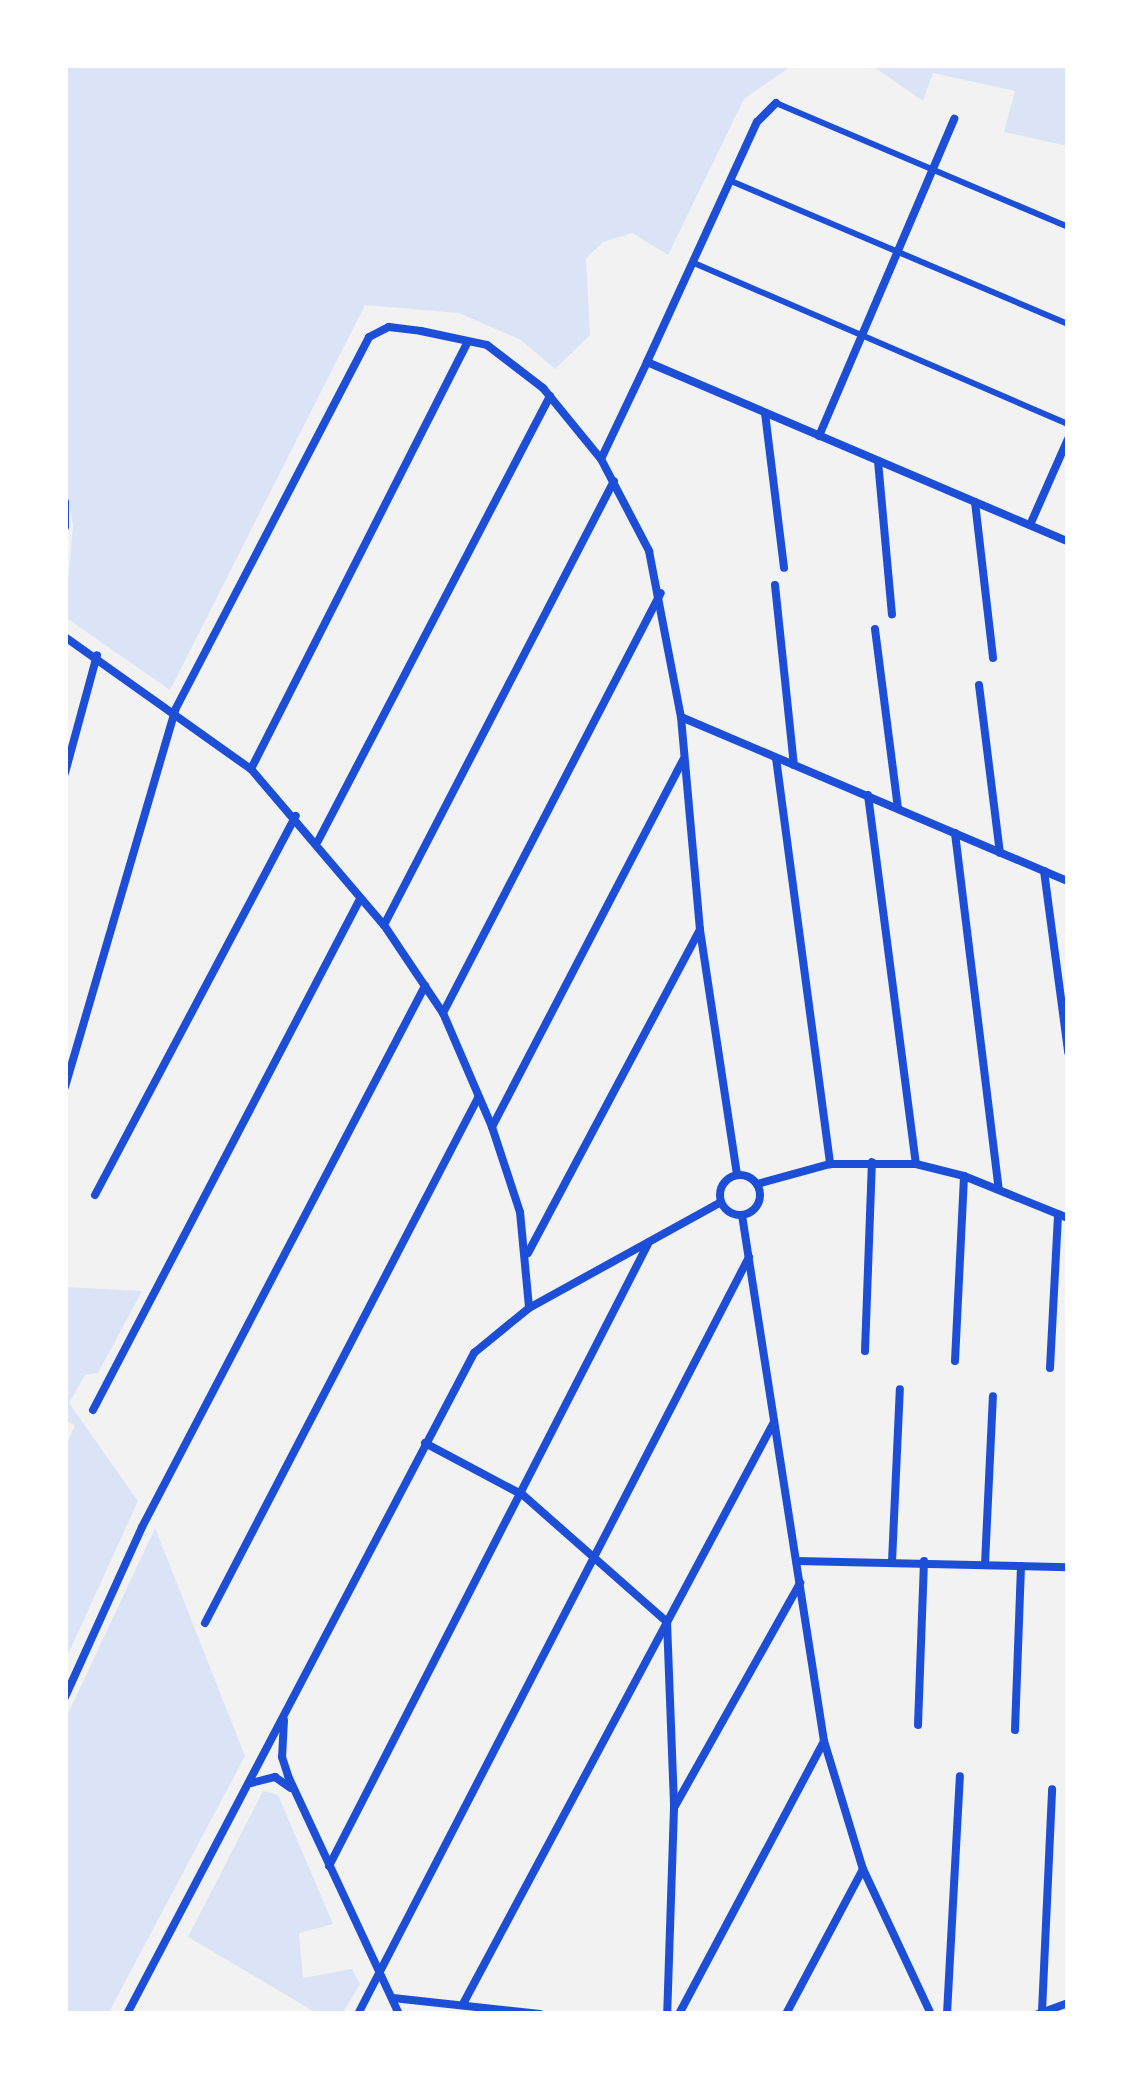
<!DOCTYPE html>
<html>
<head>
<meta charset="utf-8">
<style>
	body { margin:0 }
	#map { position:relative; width:1133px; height:2079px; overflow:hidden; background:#f2f2f2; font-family:Arial,sans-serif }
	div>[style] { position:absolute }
	.green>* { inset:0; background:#dbe4f7 }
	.pedestrian>* { height:6px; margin:-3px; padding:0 3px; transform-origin:3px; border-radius:3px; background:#1d4ed8 }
	.minor>* { height:8px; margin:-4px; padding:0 4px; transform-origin:4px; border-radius:4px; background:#1d4ed8 }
	.minor>.ring { margin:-4px; padding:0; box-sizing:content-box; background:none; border:8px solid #1d4ed8; border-radius:50% }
	span { translate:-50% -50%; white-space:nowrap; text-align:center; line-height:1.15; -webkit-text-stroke:8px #fff; paint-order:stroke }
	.frame { position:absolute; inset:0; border:68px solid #fff; pointer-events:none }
</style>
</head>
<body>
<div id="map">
	<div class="green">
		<div style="clip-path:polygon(65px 65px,793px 65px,744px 99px,668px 255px,632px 233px,603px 242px,586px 258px,590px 335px,555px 369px,521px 340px,459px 313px,365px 305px,170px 690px,65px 617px,73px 525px,65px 482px)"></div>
		<div style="clip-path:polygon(871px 65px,1068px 65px,1068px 146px,1004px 132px,1015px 91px,933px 73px,923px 101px)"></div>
		<div style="clip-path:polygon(65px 1287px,142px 1291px,98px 1373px,85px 1375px,69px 1403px,138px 1501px,65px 1661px,65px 1449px,75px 1425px,65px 1421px)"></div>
		<div style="clip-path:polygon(155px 1528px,245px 1756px,108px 2014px,65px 2014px,65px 1720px)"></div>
		<div style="clip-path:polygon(263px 1791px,278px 1795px,333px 1924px,299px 1933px,303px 1978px,352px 1969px,360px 1984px,342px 2014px,318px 2014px,188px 1937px)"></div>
	</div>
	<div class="pedestrian">
		<div style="left:776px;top:103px;width:317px;rotate:23deg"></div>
		<div style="left:731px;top:181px;width:366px;rotate:23deg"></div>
		<div style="left:694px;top:263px;width:407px;rotate:23.3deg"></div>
	</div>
	<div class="minor">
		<div style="left:647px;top:362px;width:264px;rotate:-65.4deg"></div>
		<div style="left:757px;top:122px;width:27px;rotate:-45deg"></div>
		<div style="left:765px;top:413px;width:156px;rotate:83deg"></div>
		<div style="left:819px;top:436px;width:345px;rotate:-66.9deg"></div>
		<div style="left:601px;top:459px;width:107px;rotate:-64.6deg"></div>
		<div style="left:647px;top:362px;width:458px;rotate:23.1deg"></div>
		<div style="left:878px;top:461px;width:154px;rotate:84.8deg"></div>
		<div style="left:65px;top:502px;width:25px;rotate:90deg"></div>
		<div style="left:975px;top:502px;width:157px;rotate:83.4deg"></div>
		<div style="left:1030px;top:525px;width:94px;rotate:-66.2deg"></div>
		<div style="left:775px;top:585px;width:181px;rotate:84deg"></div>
		<div style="left:875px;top:629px;width:180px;rotate:82.7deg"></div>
		<div style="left:65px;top:637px;width:228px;rotate:35.4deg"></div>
		<div style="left:251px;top:769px;width:205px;rotate:49.6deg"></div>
		<div style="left:384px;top:925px;width:106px;rotate:56.2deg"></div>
		<div style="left:443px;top:1013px;width:124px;rotate:66.7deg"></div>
		<div style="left:492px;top:1127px;width:89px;rotate:71.8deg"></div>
		<div style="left:520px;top:1212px;width:96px;rotate:84.6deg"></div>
		<div style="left:979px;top:685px;width:169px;rotate:82.9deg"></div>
		<div style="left:681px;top:717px;width:420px;rotate:23deg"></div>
		<div style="left:776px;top:758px;width:410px;rotate:82.4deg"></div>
		<div style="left:251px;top:769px;width:479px;rotate:-63.1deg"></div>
		<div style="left:65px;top:773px;width:122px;rotate:-74.8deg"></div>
		<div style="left:868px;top:795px;width:372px;rotate:82.6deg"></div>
		<div style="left:955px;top:833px;width:359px;rotate:83deg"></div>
		<div style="left:318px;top:841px;width:502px;rotate:-62.46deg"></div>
		<div style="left:1044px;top:871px;width:183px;rotate:82.4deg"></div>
		<div style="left:384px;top:925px;width:500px;rotate:-62.62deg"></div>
		<div style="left:443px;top:1013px;width:473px;rotate:-62.6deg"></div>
		<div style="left:65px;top:1087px;width:393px;rotate:-73.7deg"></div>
		<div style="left:175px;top:710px;width:420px;rotate:-62.5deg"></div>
		<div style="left:369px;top:337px;width:22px;rotate:-27deg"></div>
		<div style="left:389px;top:327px;width:32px;rotate:7deg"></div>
		<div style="left:421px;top:331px;width:67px;rotate:12deg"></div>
		<div style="left:487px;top:345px;width:71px;rotate:37.5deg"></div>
		<div style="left:543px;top:388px;width:92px;rotate:50.8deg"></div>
		<div style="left:601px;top:459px;width:104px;rotate:62.4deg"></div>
		<div style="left:649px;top:551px;width:169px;rotate:79.1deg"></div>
		<div style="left:681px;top:717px;width:214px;rotate:84.9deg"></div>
		<div style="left:700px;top:930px;width:248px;rotate:81.4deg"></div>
		<div style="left:492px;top:1127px;width:414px;rotate:-62.5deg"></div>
		<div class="ring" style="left:720px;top:1175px;width:32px;height:32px"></div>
		<div style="left:757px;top:1184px;width:76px;rotate:-15.3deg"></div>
		<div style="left:830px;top:1164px;width:86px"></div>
		<div style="left:916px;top:1164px;width:49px;rotate:14deg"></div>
		<div style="left:964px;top:1176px;width:112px;rotate:22deg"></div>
		<div style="left:95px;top:1195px;width:429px;rotate:-62.1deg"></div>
		<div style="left:742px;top:1215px;width:532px;rotate:81.14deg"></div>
		<div style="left:824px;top:1741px;width:134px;rotate:73.1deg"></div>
		<div style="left:863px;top:1869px;width:160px;rotate:64.9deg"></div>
		<div style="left:528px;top:1253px;width:366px;rotate:-62deg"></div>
		<div style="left:865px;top:1351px;width:189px;rotate:-87.9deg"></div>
		<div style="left:955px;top:1361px;width:185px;rotate:-87.2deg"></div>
		<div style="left:1050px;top:1368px;width:154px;rotate:-87deg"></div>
		<div style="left:93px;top:1410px;width:577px;rotate:-62.41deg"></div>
		<div style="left:425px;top:1443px;width:111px;rotate:28deg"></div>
		<div style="left:523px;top:1495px;width:192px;rotate:41.4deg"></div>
		<div style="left:667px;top:1622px;width:186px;rotate:87.8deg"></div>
		<div style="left:674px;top:1808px;width:206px;rotate:91.9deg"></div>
		<div style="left:797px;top:1561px;width:271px;rotate:1.3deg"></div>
		<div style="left:892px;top:1562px;width:173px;rotate:-87.4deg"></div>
		<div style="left:985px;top:1564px;width:168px;rotate:-87.3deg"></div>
		<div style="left:205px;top:1623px;width:592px;rotate:-62.53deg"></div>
		<div style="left:65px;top:1697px;width:187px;rotate:-65.6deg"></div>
		<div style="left:142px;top:1527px;width:611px;rotate:-62.39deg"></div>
		<div style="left:284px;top:1720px;width:37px;rotate:93deg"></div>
		<div style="left:282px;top:1757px;width:20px;rotate:72deg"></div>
		<div style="left:288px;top:1776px;width:263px;rotate:65deg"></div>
		<div style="left:918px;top:1725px;width:164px;rotate:-87.9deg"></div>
		<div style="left:1015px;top:1730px;width:164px;rotate:-87.9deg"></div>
		<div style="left:251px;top:1783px;width:25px;rotate:-14deg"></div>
		<div style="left:275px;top:1777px;width:19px;rotate:35deg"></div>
		<div style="left:675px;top:1806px;width:256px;rotate:-60.7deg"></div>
		<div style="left:329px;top:1866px;width:701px;rotate:-62.85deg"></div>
		<div style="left:393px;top:1998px;width:148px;rotate:6.2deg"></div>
		<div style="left:463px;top:2004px;width:660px;rotate:-61.88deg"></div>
		<div style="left:1042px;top:2012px;width:223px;rotate:-87.4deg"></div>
		<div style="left:127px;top:2014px;width:747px;rotate:-62.3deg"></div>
		<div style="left:474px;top:1353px;width:71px;rotate:-39.3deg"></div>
		<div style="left:529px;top:1308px;width:219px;rotate:-28.9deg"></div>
		<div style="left:358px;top:2014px;width:852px;rotate:-62.68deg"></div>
		<div style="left:679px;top:2014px;width:309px;rotate:-62deg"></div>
		<div style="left:786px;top:2014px;width:164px;rotate:-62deg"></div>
		<div style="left:947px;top:2014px;width:238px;rotate:-86.9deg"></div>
		<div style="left:1038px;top:2014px;width:32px;rotate:-20deg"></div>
	</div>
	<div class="frame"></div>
</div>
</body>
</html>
